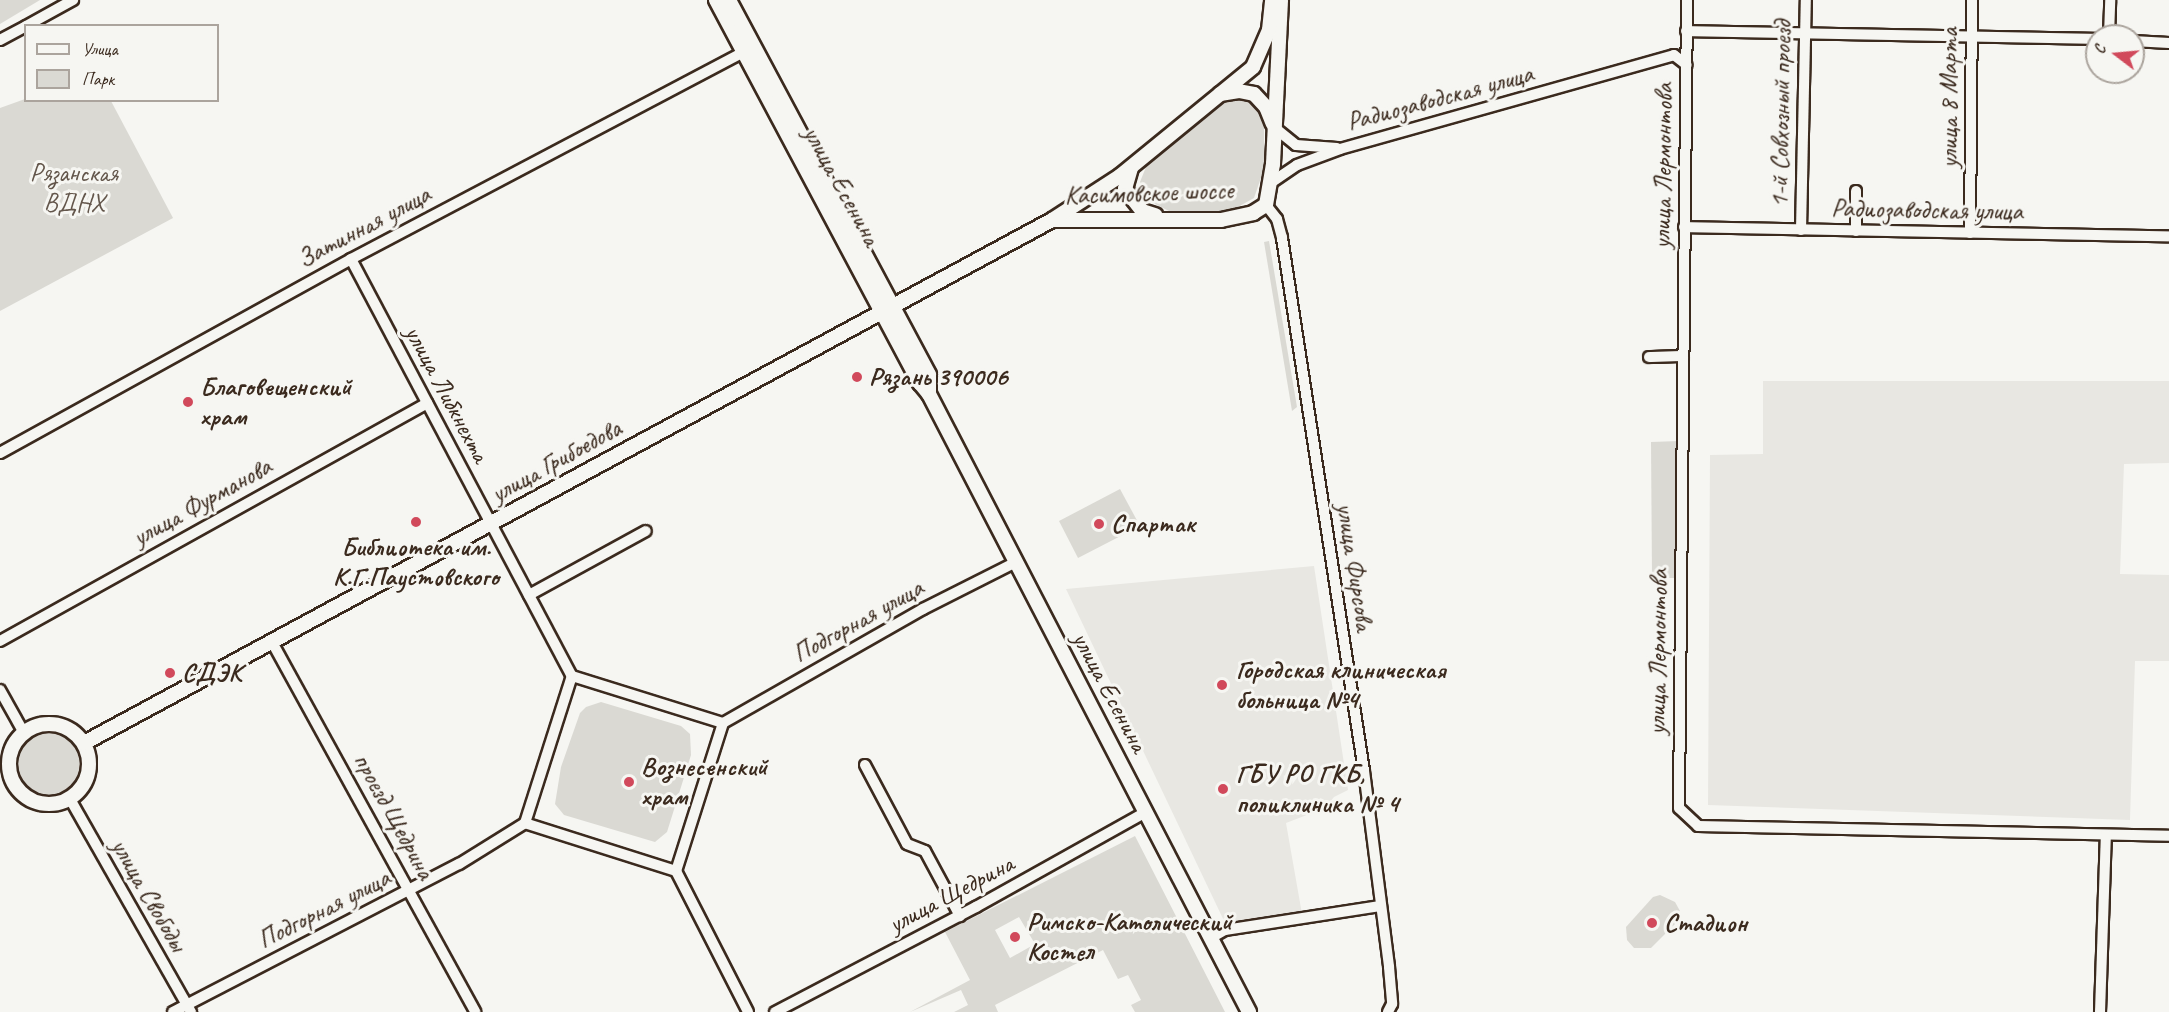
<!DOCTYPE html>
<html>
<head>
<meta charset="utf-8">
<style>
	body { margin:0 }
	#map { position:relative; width:2169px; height:1012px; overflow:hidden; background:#f6f6f2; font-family:Caveat,sans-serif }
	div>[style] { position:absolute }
	.built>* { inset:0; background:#e8e7e2 }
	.green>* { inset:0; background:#dad9d3 }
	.round { border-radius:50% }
	.roads { filter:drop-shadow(2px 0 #3b2a1e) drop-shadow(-2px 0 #3b2a1e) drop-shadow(0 2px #3b2a1e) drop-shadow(0 -2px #3b2a1e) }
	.minor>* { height:10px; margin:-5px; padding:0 5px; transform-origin:5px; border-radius:5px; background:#f6f6f2 }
	.major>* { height:14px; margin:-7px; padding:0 7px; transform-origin:7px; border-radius:7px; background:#f6f6f2 }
	.major>.ring { margin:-7px; padding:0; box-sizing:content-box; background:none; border:14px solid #f6f6f2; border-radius:50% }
	.dots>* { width:16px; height:16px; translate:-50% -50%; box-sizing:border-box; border:3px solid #f6f6f2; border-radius:50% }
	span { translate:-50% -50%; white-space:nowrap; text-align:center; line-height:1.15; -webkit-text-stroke:6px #f6f6f2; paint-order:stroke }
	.street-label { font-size:26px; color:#3b2a1e }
	.park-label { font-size:26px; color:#63564b }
	.poi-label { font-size:26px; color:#3b2a1e; font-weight:700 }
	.left { translate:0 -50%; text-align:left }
	.legend { position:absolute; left:24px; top:24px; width:195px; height:78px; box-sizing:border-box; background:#f6f6f2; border:2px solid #aba49d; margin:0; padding:8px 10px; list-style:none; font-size:18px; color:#3b2a1e }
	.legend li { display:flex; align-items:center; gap:12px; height:30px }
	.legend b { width:30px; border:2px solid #aba49d }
	.north { position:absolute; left:2085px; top:24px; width:60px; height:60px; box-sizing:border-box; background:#f6f6f2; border:2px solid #aba49d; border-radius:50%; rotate:286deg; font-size:16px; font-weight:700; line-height:24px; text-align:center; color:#3b2a1e }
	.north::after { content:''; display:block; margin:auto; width:21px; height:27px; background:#d1495b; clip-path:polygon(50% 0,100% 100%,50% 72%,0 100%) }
</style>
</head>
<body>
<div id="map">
	<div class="built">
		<div style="clip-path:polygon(1763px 381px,2169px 381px,2169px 463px,2124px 464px,2120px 574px,2169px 575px,2169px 661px,2135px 661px,2130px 820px,1708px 805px,1710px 455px,1763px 454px)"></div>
		<div style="clip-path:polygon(1314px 566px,1348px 790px,1334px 797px,1325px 808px,1286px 823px,1302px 914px,1226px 925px,1066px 589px)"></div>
	</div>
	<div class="green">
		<div style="clip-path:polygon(0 0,40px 0,0 24px)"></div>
		<div style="clip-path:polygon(1240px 97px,1261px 109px,1264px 119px,1264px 169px,1254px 198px,1227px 213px,1169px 211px,1143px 198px,1140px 182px,1146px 167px,1164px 146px,1221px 101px)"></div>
		<div style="clip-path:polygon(25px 99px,111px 101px,173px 218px,0 311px,0 108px)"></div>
		<div style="clip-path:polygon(1269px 241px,1297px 407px,1292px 411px,1264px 242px)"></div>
		<div style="clip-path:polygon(1679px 441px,1679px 578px,1652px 578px,1651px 442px)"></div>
		<div style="clip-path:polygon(1120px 489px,1140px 526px,1078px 558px,1059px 521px)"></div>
		<div style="clip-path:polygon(601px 702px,681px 726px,690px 734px,691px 755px,667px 832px,655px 842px,564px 815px,555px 804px,561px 767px,580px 713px,586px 707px)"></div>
		<div class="round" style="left:14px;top:729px;width:70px;height:70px"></div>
		<div style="clip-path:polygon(evenodd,1135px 836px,1225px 1012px,1135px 1012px,1131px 1005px,1141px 1000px,1128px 975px,1118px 979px,1103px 950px,995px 1005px,998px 1012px,954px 1012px,968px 1005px,961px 990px,910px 1012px,970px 980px,945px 932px,1135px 836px,1019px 917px,1035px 944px,1010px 958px,995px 930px,1019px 917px)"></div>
		<div style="clip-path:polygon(1660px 895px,1675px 902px,1680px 911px,1677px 922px,1651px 948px,1634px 948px,1627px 940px,1626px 927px,1653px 897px)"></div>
	</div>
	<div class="roads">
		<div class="minor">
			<div style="left:1687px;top:0;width:808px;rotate:90.57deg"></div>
			<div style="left:1679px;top:808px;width:26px;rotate:43deg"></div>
			<div style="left:1698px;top:826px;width:471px;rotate:1.2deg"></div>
			<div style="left:26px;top:26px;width:54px;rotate:-29deg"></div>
			<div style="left:1686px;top:31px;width:411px;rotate:1.1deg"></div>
			<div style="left:2109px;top:36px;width:36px;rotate:-88deg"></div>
			<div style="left:0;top:40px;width:30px;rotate:-28deg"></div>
			<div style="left:2133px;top:41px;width:36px;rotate:3deg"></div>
			<div style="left:1275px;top:128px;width:27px;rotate:39deg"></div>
			<div style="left:1296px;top:145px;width:41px;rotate:4.2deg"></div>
			<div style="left:1272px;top:182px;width:30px;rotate:-34deg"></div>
			<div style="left:1297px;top:165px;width:46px;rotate:-20.4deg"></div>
			<div style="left:1340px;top:149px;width:347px;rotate:-15.7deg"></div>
			<div style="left:1674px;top:55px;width:16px;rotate:38deg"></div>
			<div style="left:1856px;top:191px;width:40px;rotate:90deg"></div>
			<div style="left:1266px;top:205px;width:18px;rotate:52deg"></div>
			<div style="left:1277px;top:219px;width:20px;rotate:75deg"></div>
			<div style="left:1282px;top:238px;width:539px;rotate:81.25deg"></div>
			<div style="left:1364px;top:771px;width:198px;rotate:82.7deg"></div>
			<div style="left:1389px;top:967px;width:37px;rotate:85deg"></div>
			<div style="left:1392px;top:1004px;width:9px;rotate:117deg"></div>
			<div style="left:1684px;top:227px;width:485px;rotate:1.1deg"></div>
			<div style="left:1801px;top:230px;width:230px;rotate:-88.8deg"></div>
			<div style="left:1970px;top:233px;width:233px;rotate:-89.5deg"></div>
			<div style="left:351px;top:259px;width:472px;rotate:62.1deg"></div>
			<div style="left:1649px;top:357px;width:34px;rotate:-2deg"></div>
			<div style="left:0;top:453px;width:401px;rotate:-28.9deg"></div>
			<div style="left:351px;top:259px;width:451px;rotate:-27.8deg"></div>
			<div style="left:529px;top:595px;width:133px;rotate:-28.7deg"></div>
			<div style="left:0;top:641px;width:489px;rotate:-29.1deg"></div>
			<div style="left:272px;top:642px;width:422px;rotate:61.2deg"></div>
			<div style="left:0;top:690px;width:49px;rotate:60.8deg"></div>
			<div style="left:723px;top:723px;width:230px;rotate:-29.7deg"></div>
			<div style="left:923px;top:609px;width:104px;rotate:-26.8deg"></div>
			<div style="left:865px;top:765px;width:89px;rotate:62deg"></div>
			<div style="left:907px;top:844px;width:19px;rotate:21deg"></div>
			<div style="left:925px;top:851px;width:74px;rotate:61.7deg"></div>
			<div style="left:70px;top:799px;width:245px;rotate:60.4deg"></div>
			<div style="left:676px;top:871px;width:158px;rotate:-162.4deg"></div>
			<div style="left:525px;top:823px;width:154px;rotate:-72.3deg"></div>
			<div style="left:572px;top:676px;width:158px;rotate:17.3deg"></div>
			<div style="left:723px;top:723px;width:155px;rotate:107.6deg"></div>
			<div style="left:676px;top:871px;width:158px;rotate:62.9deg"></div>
			<div style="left:1211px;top:938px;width:16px;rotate:-30deg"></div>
			<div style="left:1225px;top:930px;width:157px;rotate:-8.8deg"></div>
			<div style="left:173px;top:1012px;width:322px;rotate:-27.4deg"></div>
			<div style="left:459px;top:864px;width:78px;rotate:-31.8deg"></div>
			<div style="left:775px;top:1012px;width:227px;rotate:-27.6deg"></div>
			<div style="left:976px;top:907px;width:195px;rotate:-29.2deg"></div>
			<div style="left:2100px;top:1012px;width:177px;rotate:-88.1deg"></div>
		</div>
		<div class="major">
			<div style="left:716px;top:0;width:434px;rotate:62deg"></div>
			<div style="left:920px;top:383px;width:14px;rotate:51deg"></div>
			<div style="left:929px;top:394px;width:696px;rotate:62.62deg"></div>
			<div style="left:729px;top:0;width:425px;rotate:61.9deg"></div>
			<div style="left:929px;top:375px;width:19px;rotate:90deg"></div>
			<div style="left:1220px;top:94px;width:19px;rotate:-9deg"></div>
			<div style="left:1239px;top:91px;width:15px;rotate:11deg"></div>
			<div style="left:1254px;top:94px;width:18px;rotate:47deg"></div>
			<div style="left:1266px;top:107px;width:18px;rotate:68deg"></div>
			<div style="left:1131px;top:168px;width:22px;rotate:106deg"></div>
			<div style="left:1125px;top:189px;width:28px;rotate:52deg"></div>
			<div style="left:1142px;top:211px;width:14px;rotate:17deg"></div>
			<div style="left:1054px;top:220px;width:167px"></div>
			<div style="left:1221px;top:220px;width:33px;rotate:-12deg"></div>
			<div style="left:1253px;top:213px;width:15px;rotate:-32deg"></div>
			<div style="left:1266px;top:205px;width:42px;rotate:-80.3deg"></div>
			<div style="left:1273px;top:164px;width:164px;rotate:-87.2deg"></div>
			<div class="ring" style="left:9px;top:724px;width:66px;height:66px"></div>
			<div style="left:84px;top:743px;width:1100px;rotate:-28.38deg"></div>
			<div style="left:1052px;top:220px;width:81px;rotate:-32.9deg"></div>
			<div style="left:1120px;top:176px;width:172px;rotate:-39.3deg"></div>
			<div style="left:1253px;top:67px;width:40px;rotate:-66.6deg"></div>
			<div style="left:1269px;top:30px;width:30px;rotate:-84deg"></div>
		</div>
	</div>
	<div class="dots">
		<div style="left:857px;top:377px;background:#d1495b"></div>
		<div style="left:188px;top:402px;background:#d1495b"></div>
		<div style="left:416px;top:522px;background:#d1495b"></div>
		<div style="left:1099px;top:524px;background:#d1495b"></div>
		<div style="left:170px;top:673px;background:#d1495b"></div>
		<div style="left:1222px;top:685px;background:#d1495b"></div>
		<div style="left:629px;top:782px;background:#d1495b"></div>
		<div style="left:1223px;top:789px;background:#d1495b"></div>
		<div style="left:1652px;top:923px;background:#d1495b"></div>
		<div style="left:1015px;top:937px;background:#d1495b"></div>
	</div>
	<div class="street-label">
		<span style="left:1440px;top:98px;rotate:-15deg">Радиозаводская улица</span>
		<span style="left:1949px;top:98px;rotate:-90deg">улица 8 Марта</span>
		<span style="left:1781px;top:114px;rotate:-89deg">1-й Совхозный проезд</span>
		<span style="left:1663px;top:166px;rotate:-89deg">улица Лермонтова</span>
		<span style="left:842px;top:186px;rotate:61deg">улица Есенина</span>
		<span style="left:1149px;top:193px;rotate:-2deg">Касимовское шоссе</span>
		<span style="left:1927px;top:210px;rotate:1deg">Радиозаводская улица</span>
		<span style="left:364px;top:227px;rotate:-28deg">Затинная улица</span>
		<span style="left:447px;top:394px;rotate:62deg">улица Либкнехта</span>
		<span style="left:556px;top:461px;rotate:-29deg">улица Грибоедова</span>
		<span style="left:202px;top:502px;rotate:-29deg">улица Фурманова</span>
		<span style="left:1355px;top:567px;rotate:81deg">улица Фирсова</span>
		<span style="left:858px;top:621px;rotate:-29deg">Подгорная улица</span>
		<span style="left:1658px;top:652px;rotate:-89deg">улица Лермонтова</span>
		<span style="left:1110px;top:692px;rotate:62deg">улица Есенина</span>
		<span style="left:394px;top:816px;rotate:61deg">проезд Щедрина</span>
		<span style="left:951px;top:894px;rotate:-28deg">улица Щедрина</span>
		<span style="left:149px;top:895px;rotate:60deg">улица Свободы</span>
		<span style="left:324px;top:909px;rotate:-27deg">Подгорная улица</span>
	</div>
	<div class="park-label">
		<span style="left:74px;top:188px">Рязанская<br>ВДНХ</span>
	</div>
	<div class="poi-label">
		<span class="left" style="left:869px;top:377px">Рязань 390006</span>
		<span class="left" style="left:200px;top:402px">Благовещенский<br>храм</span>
		<span class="left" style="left:1111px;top:524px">Спартак</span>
		<span style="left:416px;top:562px">Библиотека им.<br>К.Г.Паустовского</span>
		<span class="left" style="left:1236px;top:685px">Городская клиническая<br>больница №4</span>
		<span class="left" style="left:182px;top:673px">СДЭК</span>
		<span class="left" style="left:641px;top:782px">Вознесенский<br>храм</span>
		<span class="left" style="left:1236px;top:789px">ГБУ РО ГКБ,<br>поликлиника № 4</span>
		<span class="left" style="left:1027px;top:937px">Римско-Католический<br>Костел</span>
		<span class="left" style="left:1664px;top:923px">Стадион</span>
	</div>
	<ul class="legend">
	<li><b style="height:8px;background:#f6f6f2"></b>Улица</li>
	<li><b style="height:16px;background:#dad9d3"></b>Парк</li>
	</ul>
	<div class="north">С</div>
</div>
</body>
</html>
